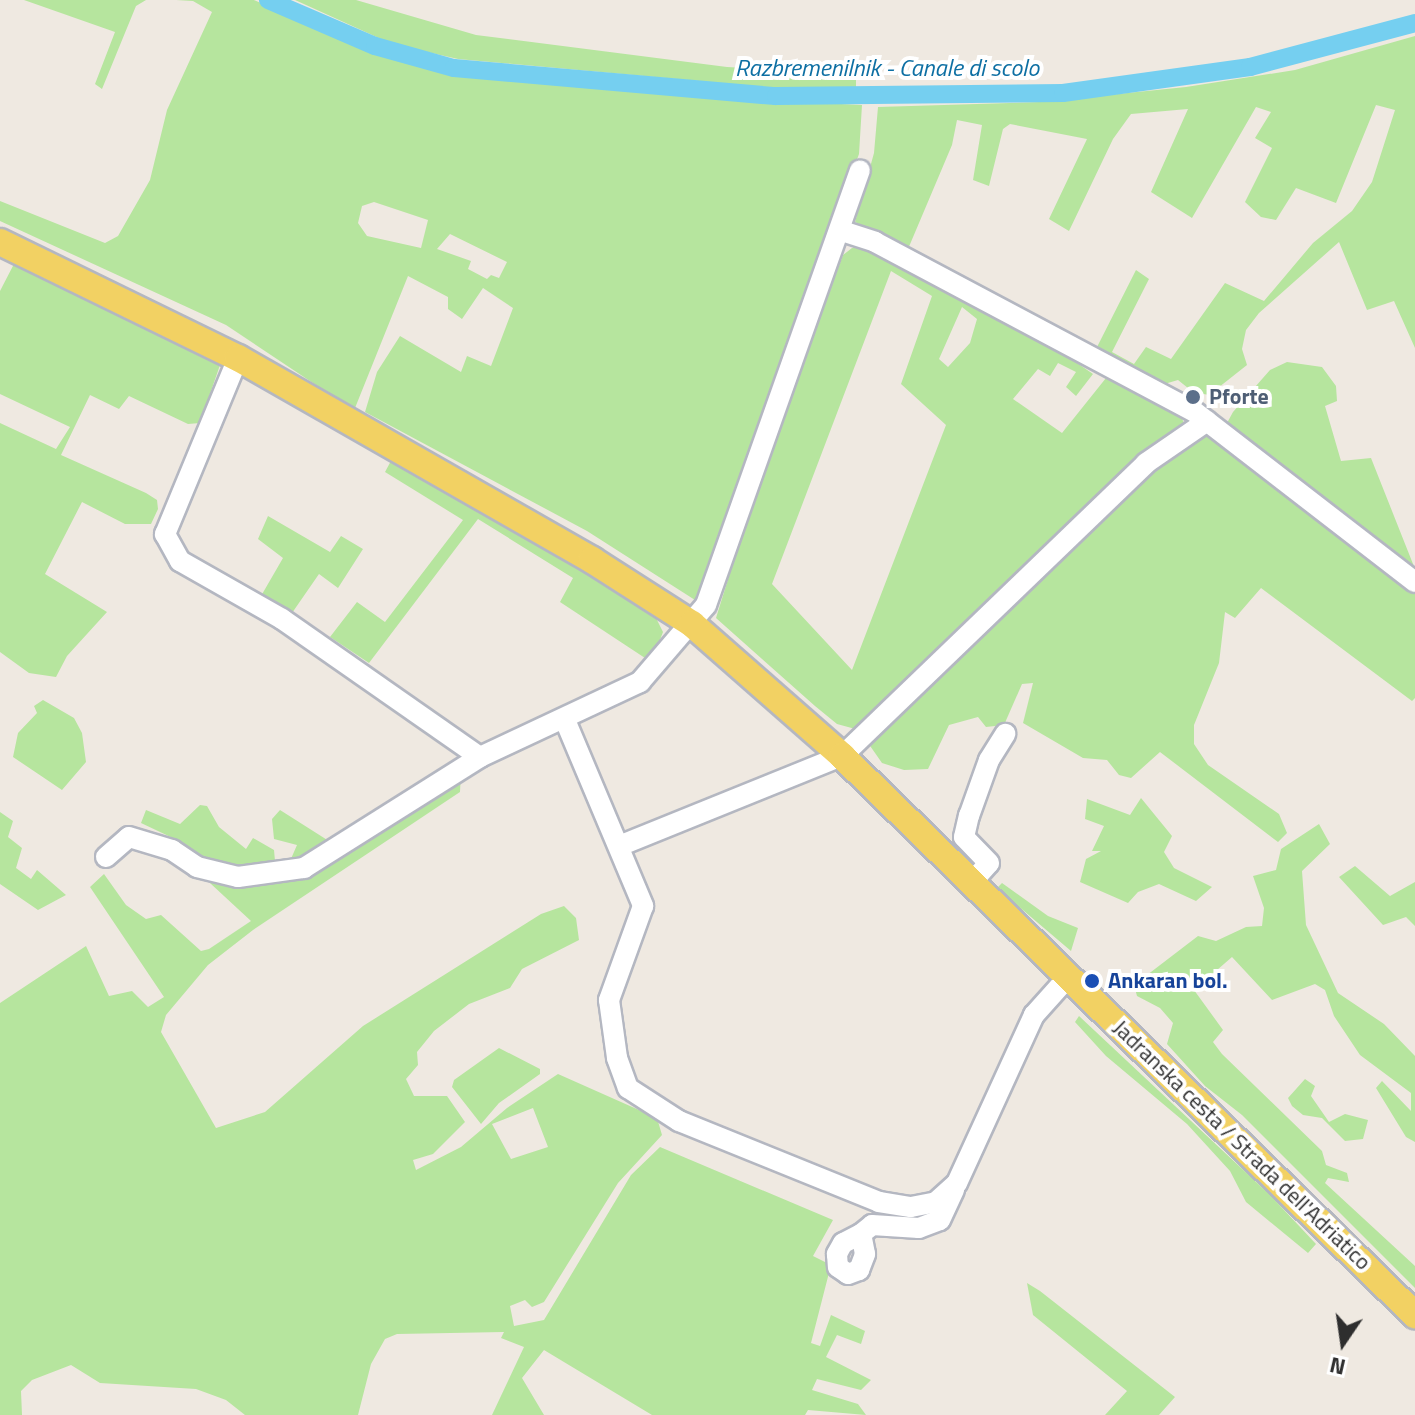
<!DOCTYPE html>
<html>
<head>
<meta charset="utf-8">
<style>
	body { margin:0 }
	#map { position:relative; width:1415px; height:1415px; overflow:hidden; background:#efe9e1; font-family:"Titillium Web",sans-serif }
	div>[style] { position:absolute }
	.green>* { inset:0; background:#b6e59e }
	.canal>* { height:18px; margin:-9px; padding:0 9px; transform-origin:9px; border-radius:9px; background:#75cff0 }
	.roads { filter:drop-shadow(2px 0 #b4b7c1) drop-shadow(-2px 0 #b4b7c1) drop-shadow(0 2px #b4b7c1) drop-shadow(0 -2px #b4b7c1) }
	.minor>* { height:20px; margin:-10px; padding:0 10px; transform-origin:10px; border-radius:10px; background:#fff }
	.major>* { height:26px; margin:-13px; padding:0 13px; transform-origin:13px; border-radius:13px; background:#f2d163 }
	.dots>* { width:22px; height:22px; translate:-50% -50%; box-sizing:border-box; border:4px solid #fff; border-radius:50% }
	span { translate:-50% -50%; white-space:nowrap; text-align:center; line-height:1.15; -webkit-text-stroke:8px #fff; paint-order:stroke }
	.service-label { font-size:22px; color:#4e5e75; font-weight:700 }
	.left { translate:0 -50%; text-align:left }
	.transit-label { font-size:22px; color:#164399; font-weight:700 }
	.street-label { font-size:22px; color:#2e2e2e }
	.water-label { font-size:24px; color:#0d6fa3; font-style:italic }
	.north { position:absolute; left:1303px; top:1303px; width:80px; height:80px; -webkit-text-stroke:6px #fff; paint-order:stroke; rotate:193deg; font-size:22px; font-weight:700; line-height:32px; text-align:center; color:#2e2e2e }
	.north::after { content:''; display:block; margin:auto; width:28px; height:36px; background:#2e2e2e; clip-path:polygon(50% 0,100% 100%,50% 72%,0 100%) }
</style>
</head>
<body>
<div id="map">
	<div class="green">
		<div style="clip-path:polygon(24px 0,146px 0,136px 6px,102px 89px,95px 84px,115px 32px)"></div>
		<div style="clip-path:polygon(evenodd,176px 0,254px 0,374px 53px,446px 72px,693px 97px,862px 105px,859px 154px,695px 600px,587px 531px,365px 412px,377px 372px,400px 336px,461px 372px,467px 356px,491px 366px,513px 308px,483px 288px,462px 319px,448px 309px,448px 297px,408px 276px,355px 408px,349px 407px,226px 325px,0 221px,0 201px,105px 243px,118px 236px,150px 180px,167px 110px,212px 12px,193px 1px,176px 0,374px 202px,428px 220px,421px 248px,367px 236px,358px 223px,362px 206px,374px 202px,176px 0,450px 234px,507px 262px,499px 278px,491px 275px,487px 279px,468px 269px,471px 261px,437px 249px,450px 234px)"></div>
		<div style="clip-path:polygon(295px 0,356px 0,476px 35px,727px 67px,856px 74px,856px 88px,774px 88px,458px 59px,392px 44px)"></div>
		<div style="clip-path:polygon(1415px 36px,1415px 348px,1394px 301px,1367px 310px,1339px 242px,1259px 313px,1246px 330px,1242px 349px,1247px 365px,1209px 395px,1193px 392px,1178px 380px,1161px 385px,1095px 351px,1136px 270px,1149px 279px,1112px 352px,1134px 364px,1146px 347px,1171px 359px,1225px 283px,1264px 301px,1313px 243px,1352px 211px,1372px 182px,1395px 110px,1376px 105px,1336px 203px,1296px 188px,1276px 220px,1261px 217px,1245px 202px,1272px 148px,1255px 138px,1271px 112px,1256px 107px,1192px 218px,1151px 192px,1188px 109px,1131px 114px,1113px 139px,1069px 231px,1049px 219px,1087px 139px,1010px 124px,1003px 129px,989px 186px,973px 180px,982px 125px,957px 120px,952px 145px,908px 249px,855px 222px,874px 153px,878px 107px,1039px 102px,1186px 87px,1295px 70px)"></div>
		<div style="clip-path:polygon(evenodd,871px 247px,1032px 332px,1093px 374px,1076px 396px,1066px 387px,1076px 372px,1058px 363px,1050px 376px,1038px 369px,1013px 399px,1062px 433px,1106px 378px,1114px 376px,1177px 410px,1193px 439px,1213px 435px,1268px 464px,1227px 423px,1233px 412px,1270px 370px,1287px 362px,1322px 367px,1336px 386px,1337px 401px,1325px 406px,1341px 461px,1371px 458px,1415px 569px,1415px 698px,1412px 701px,1261px 588px,1235px 618px,1225px 612px,1219px 663px,1194px 725px,1194px 744px,1208px 765px,1279px 814px,1287px 833px,1278px 842px,1160px 752px,1131px 778px,1119px 775px,1107px 760px,1083px 758px,1023px 723px,1033px 683px,1022px 684px,1004px 725px,986px 727px,978px 717px,949px 725px,928px 769px,904px 770px,882px 763px,859px 730px,837px 724px,815px 706px,716px 618px,756px 489px,843px 255px,852px 248px,871px 247px,891px 271px,932px 296px,901px 384px,946px 425px,852px 670px,772px 584px,891px 271px,871px 247px,962px 307px,977px 319px,970px 343px,948px 367px,939px 359px,962px 307px)"></div>
		<div style="clip-path:polygon(15px 262px,220px 365px,200px 423px,188px 424px,129px 396px,119px 409px,90px 395px,61px 455px,146px 493px,157px 500px,158px 509px,151px 524px,125px 524px,82px 502px,45px 574px,107px 612px,67px 656px,56px 677px,29px 673px,0 652px,0 423px,56px 449px,70px 427px,0 394px,0 291px)"></div>
		<div style="clip-path:polygon(392px 459px,654px 614px,663px 632px,658px 645px,645px 658px,560px 602px,573px 578px,478px 519px,369px 663px,330px 637px,357px 602px,385px 622px,463px 520px,385px 472px)"></div>
		<div style="clip-path:polygon(268px 516px,330px 552px,341px 536px,363px 549px,338px 588px,319px 574px,292px 613px,261px 596px,283px 558px,258px 539px)"></div>
		<div style="clip-path:polygon(43px 700px,74px 718px,82px 733px,86px 762px,62px 790px,13px 757px,18px 733px,37px 713px,34px 706px)"></div>
		<div style="clip-path:polygon(evenodd,461px 771px,460px 792px,253px 930px,208px 965px,166px 1015px,161px 1032px,216px 1128px,265px 1112px,363px 1026px,541px 914px,564px 906px,576px 918px,579px 940px,522px 969px,510px 988px,469px 1004px,434px 1031px,417px 1052px,418px 1065px,406px 1079px,414px 1096px,447px 1096px,465px 1122px,433px 1154px,413px 1160px,416px 1170px,461px 1147px,507px 1108px,558px 1074px,657px 1118px,662px 1135px,618px 1183px,544px 1302px,532px 1307px,525px 1300px,510px 1306px,514px 1326px,544px 1320px,631px 1175px,660px 1147px,833px 1220px,813px 1256px,831px 1265px,811px 1343px,820px 1346px,831px 1315px,865px 1331px,861px 1344px,837px 1335px,826px 1357px,871px 1380px,861px 1390px,817px 1379px,812px 1390px,858px 1404px,866px 1415px,808px 1410px,805px 1415px,652px 1415px,544px 1350px,522px 1378px,544px 1415px,492px 1415px,524px 1347px,501px 1338px,504px 1332px,397px 1334px,385px 1339px,371px 1364px,358px 1415px,245px 1415px,226px 1400px,196px 1389px,100px 1383px,71px 1365px,32px 1380px,21px 1391px,22px 1415px,0 1415px,0 1003px,86px 946px,109px 996px,132px 991px,148px 1007px,164px 997px,90px 887px,104px 874px,126px 905px,146px 919px,161px 915px,201px 951px,209px 949px,251px 921px,197px 871px,257px 883px,461px 771px,533px 1108px,548px 1147px,511px 1159px,492px 1124px,533px 1108px)"></div>
		<div style="clip-path:polygon(1141px 798px,1172px 836px,1164px 852px,1174px 868px,1212px 887px,1196px 901px,1159px 884px,1138px 892px,1128px 903px,1080px 882px,1086px 859px,1101px 851px,1092px 851px,1104px 826px,1085px 819px,1087px 799px,1130px 815px)"></div>
		<div style="clip-path:polygon(200px 805px,207px 806px,219px 827px,246px 849px,253px 838px,274px 850px,276px 872px,252px 873px,181px 852px,177px 840px,141px 823px,146px 810px,180px 824px)"></div>
		<div style="clip-path:polygon(280px 810px,332px 843px,287px 868px,297px 845px,274px 839px,272px 819px)"></div>
		<div style="clip-path:polygon(0 812px,13px 821px,8px 837px,22px 848px,16px 868px,31px 879px,37px 870px,66px 895px,38px 910px,0 884px)"></div>
		<div style="clip-path:polygon(1319px 824px,1330px 844px,1302px 871px,1306px 925px,1338px 993px,1384px 1024px,1415px 1056px,1415px 1142px,1406px 1137px,1376px 1088px,1382px 1081px,1411px 1111px,1411px 1093px,1360px 1055px,1334px 1016px,1325px 990px,1315px 984px,1272px 1000px,1232px 957px,1194px 990px,1223px 1030px,1213px 1042px,1222px 1054px,1322px 1151px,1326px 1165px,1347px 1173px,1349px 1182px,1328px 1178px,1325px 1183px,1415px 1266px,1415px 1288px,1242px 1115px,1205px 1086px,1167px 1044px,1173px 1023px,1160px 1008px,1137px 996px,1134px 985px,1198px 936px,1216px 941px,1246px 927px,1262px 926px,1264px 908px,1253px 876px,1276px 870px,1281px 849px)"></div>
		<div style="clip-path:polygon(1355px 866px,1390px 896px,1415px 882px,1415px 926px,1406px 917px,1383px 925px,1339px 877px)"></div>
		<div style="clip-path:polygon(1002px 883px,1048px 916px,1078px 928px,1071px 951px,997px 888px)"></div>
		<div style="clip-path:polygon(1079px 1016px,1270px 1195px,1316px 1244px,1308px 1253px,1246px 1202px,1230px 1171px,1187px 1124px,1106px 1056px,1075px 1022px)"></div>
		<div style="clip-path:polygon(499px 1048px,540px 1069px,540px 1074px,499px 1103px,481px 1124px,452px 1087px,454px 1080px)"></div>
		<div style="clip-path:polygon(1305px 1079px,1315px 1086px,1311px 1096px,1329px 1122px,1345px 1114px,1368px 1120px,1363px 1139px,1345px 1141px,1322px 1118px,1303px 1115px,1292px 1106px,1288px 1098px)"></div>
		<div style="clip-path:polygon(1027px 1283px,1040px 1291px,1175px 1397px,1159px 1415px,1105px 1415px,1127px 1391px,1033px 1315px)"></div>
	</div>
	<div class="canal">
		<div style="left:268px;top:0;width:116px;rotate:23.3deg"></div>
		<div style="left:375px;top:46px;width:82px;rotate:15.6deg"></div>
		<div style="left:454px;top:68px;width:323px;rotate:5deg"></div>
		<div style="left:776px;top:96px;width:287px;rotate:-0.6deg"></div>
		<div style="left:1063px;top:93px;width:189px;rotate:-7.9deg"></div>
		<div style="left:1250px;top:67px;width:171px;rotate:-14.9deg"></div>
	</div>
	<div class="roads">
		<div class="minor">
			<div style="left:842px;top:231px;width:35px;rotate:18deg"></div>
			<div style="left:875px;top:242px;width:362px;rotate:28deg"></div>
			<div style="left:1195px;top:412px;width:278px;rotate:37.7deg"></div>
			<div style="left:238px;top:358px;width:191px;rotate:112.5deg"></div>
			<div style="left:165px;top:534px;width:31px;rotate:61deg"></div>
			<div style="left:180px;top:561px;width:117px;rotate:29.6deg"></div>
			<div style="left:282px;top:619px;width:241px;rotate:34.9deg"></div>
			<div style="left:565px;top:720px;width:202px;rotate:67.2deg"></div>
			<div style="left:643px;top:906px;width:100px;rotate:109.9deg"></div>
			<div style="left:609px;top:1000px;width:59px;rotate:82.1deg"></div>
			<div style="left:617px;top:1058px;width:32px;rotate:70deg"></div>
			<div style="left:628px;top:1088px;width:61px;rotate:32.9deg"></div>
			<div style="left:679px;top:1121px;width:216px;rotate:22deg"></div>
			<div style="left:879px;top:1202px;width:32px;rotate:9deg"></div>
			<div style="left:911px;top:1207px;width:25px;rotate:-11deg"></div>
			<div style="left:936px;top:1202px;width:28px;rotate:-42deg"></div>
			<div style="left:957px;top:1183px;width:185px;rotate:-65.4deg"></div>
			<div style="left:1034px;top:1015px;width:52px;rotate:-48.1deg"></div>
			<div style="left:619px;top:846px;width:240px;rotate:-22deg"></div>
			<div style="left:842px;top:756px;width:422px;rotate:-43.9deg"></div>
			<div style="left:1146px;top:463px;width:74px;rotate:-34.5deg"></div>
			<div style="left:106px;top:857px;width:30px;rotate:-41deg"></div>
			<div style="left:129px;top:837px;width:45px;rotate:16.8deg"></div>
			<div style="left:172px;top:850px;width:30px;rotate:34deg"></div>
			<div style="left:197px;top:867px;width:42px;rotate:13.7deg"></div>
			<div style="left:238px;top:877px;width:67px;rotate:-7.8deg"></div>
			<div style="left:304px;top:868px;width:208px;rotate:-32.2deg"></div>
			<div style="left:480px;top:757px;width:177px;rotate:-25.1deg"></div>
			<div style="left:640px;top:682px;width:101px;rotate:-49.4deg"></div>
			<div style="left:706px;top:605px;width:461px;rotate:-70.5deg"></div>
			<div style="left:972px;top:882px;width:25px;rotate:-48deg"></div>
			<div style="left:989px;top:863px;width:36px;rotate:-134deg"></div>
			<div style="left:964px;top:837px;width:22px;rotate:-77deg"></div>
			<div style="left:969px;top:816px;width:59px;rotate:-70.3deg"></div>
			<div style="left:989px;top:760px;width:31px;rotate:-58deg"></div>
			<div style="left:861px;top:1234px;width:20px;rotate:153deg"></div>
			<div style="left:843px;top:1243px;width:13px;rotate:119deg"></div>
			<div style="left:837px;top:1254px;width:13px;rotate:86deg"></div>
			<div style="left:838px;top:1267px;width:12px;rotate:35deg"></div>
			<div style="left:848px;top:1274px;width:12px;rotate:-20deg"></div>
			<div style="left:859px;top:1270px;width:17px;rotate:-69deg"></div>
			<div style="left:865px;top:1254px;width:20px;rotate:-101deg"></div>
			<div style="left:861px;top:1234px;width:14px;rotate:-39deg"></div>
			<div style="left:872px;top:1225px;width:47px;rotate:3.7deg"></div>
			<div style="left:919px;top:1228px;width:22px;rotate:-21deg"></div>
			<div style="left:940px;top:1220px;width:33px;rotate:-65deg"></div>
		</div>
		<div class="major">
			<div style="left:0;top:242px;width:265px;rotate:26deg"></div>
			<div style="left:238px;top:358px;width:408px;rotate:29.7deg"></div>
			<div style="left:592px;top:560px;width:119px;rotate:32.6deg"></div>
			<div style="left:692px;top:624px;width:200px;rotate:41.3deg"></div>
			<div style="left:842px;top:756px;width:801px;rotate:44.29deg"></div>
		</div>
	</div>
	<div class="dots">
		<div style="left:1193px;top:397px;background:#5c6f8a"></div>
		<div style="left:1092px;top:981px;background:#1a4fb4"></div>
	</div>
	<div class="service-label">
		<span class="left" style="left:1209px;top:397px">Pforte</span>
	</div>
	<div class="transit-label">
		<span class="left" style="left:1108px;top:981px">Ankaran bol.</span>
	</div>
	<div class="street-label">
		<span style="left:1242px;top:1145px;rotate:44deg">Jadranska cesta / Strada dell'Adriatico</span>
	</div>
	<div class="water-label">
		<span style="left:887px;top:68px">Razbremenilnik - Canale di scolo</span>
	</div>
	<div class="north">N</div>
</div>
</body>
</html>
